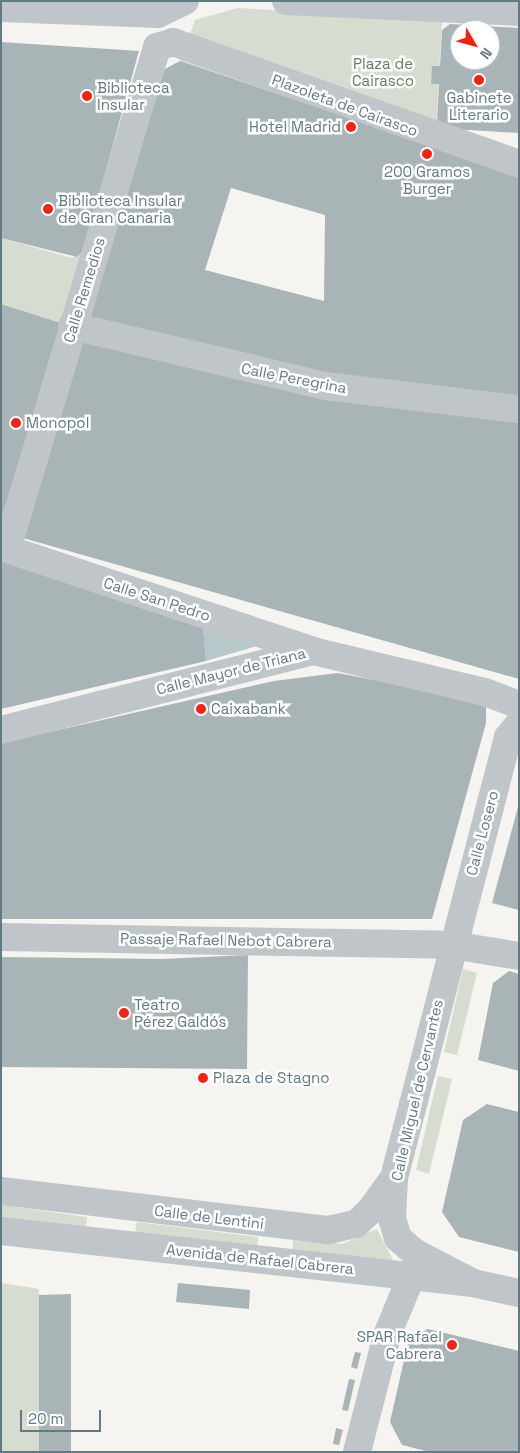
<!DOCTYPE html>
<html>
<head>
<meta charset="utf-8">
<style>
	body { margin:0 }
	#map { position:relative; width:520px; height:1453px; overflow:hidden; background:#f5f4f0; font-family:"Space Grotesk",sans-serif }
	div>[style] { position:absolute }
	.green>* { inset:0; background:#d7dcd1 }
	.water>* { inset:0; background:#b7c8ca }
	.building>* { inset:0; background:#a8b4b6 }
	.minor>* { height:28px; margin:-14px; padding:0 14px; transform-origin:14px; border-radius:14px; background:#bfc5c8 }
	.dots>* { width:14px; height:14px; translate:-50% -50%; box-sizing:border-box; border:2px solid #fff; border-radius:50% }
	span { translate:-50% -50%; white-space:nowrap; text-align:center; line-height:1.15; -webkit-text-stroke:5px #fff; paint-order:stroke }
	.park-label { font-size:15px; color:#6a7a61 }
	.poi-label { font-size:15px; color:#627a84 }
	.left { translate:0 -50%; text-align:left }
	.right { translate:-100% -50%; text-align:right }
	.street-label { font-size:15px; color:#627a84 }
	.frame { position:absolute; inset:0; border:2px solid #627a84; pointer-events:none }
	.north { position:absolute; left:450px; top:20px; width:50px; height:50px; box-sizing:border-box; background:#fff; border:1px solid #c0cace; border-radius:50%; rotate:127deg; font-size:14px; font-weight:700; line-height:20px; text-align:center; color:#627a84 }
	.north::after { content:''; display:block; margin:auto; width:18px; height:22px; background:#ef2316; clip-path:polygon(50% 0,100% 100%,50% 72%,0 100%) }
	.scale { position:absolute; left:20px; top:1410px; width:81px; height:22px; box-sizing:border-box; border:2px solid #627a84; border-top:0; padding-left:6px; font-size:15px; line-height:18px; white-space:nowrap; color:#627a84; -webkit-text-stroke:4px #fff; paint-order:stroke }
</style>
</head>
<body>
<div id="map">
	<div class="green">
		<div style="clip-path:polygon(237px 8px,442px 19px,435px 149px,180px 61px,195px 20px)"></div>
		<div style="clip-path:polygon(1px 238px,72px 258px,84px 249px,61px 323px,1px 304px)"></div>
		<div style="clip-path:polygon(463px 969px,477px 973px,457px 1055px,444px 1052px)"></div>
		<div style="clip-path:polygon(438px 1076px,452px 1079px,429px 1174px,416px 1170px)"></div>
		<div style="clip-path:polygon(1px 1205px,87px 1217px,86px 1228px,1px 1218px)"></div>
		<div style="clip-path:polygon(137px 1222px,258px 1237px,257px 1247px,135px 1233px)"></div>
		<div style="clip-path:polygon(377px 1229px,393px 1260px,391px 1263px,293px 1252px,293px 1240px,342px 1244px)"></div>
		<div style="clip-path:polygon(1px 1283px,39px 1289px,39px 1452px,1px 1452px)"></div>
	</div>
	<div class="water">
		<div style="clip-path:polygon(203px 628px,264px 644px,206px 661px)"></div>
	</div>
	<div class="building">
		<div style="clip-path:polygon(evenodd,450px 24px,519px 28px,519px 133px,452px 129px,437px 121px,439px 84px,431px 84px,432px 66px,440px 66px,442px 30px,450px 24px,460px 30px,490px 30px,490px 60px,460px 60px,460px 30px)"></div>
		<div style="clip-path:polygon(1px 42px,139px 51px,84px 249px,77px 257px,1px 238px)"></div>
		<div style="clip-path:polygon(evenodd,180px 61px,519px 175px,519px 400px,326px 376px,87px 317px,161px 71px,180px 61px,231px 188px,325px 215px,324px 301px,205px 270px,231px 188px)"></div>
		<div style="clip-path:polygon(1px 304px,61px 323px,1px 521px)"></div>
		<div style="clip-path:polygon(82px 335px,519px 418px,519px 679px,23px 538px)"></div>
		<div style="clip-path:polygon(1px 561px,203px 628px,206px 661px,1px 709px)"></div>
		<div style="clip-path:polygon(338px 673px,448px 694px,486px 707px,486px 723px,432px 919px,1px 919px,1px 743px,274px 681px)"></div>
		<div style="clip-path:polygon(518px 807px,519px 807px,519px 910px,492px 903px)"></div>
		<div style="clip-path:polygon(248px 955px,247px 1069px,1px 1067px,1px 957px,162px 959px)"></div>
		<div style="clip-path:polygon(509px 971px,519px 974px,519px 1071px,478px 1060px,493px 983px)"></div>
		<div style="clip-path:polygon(487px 1104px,519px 1112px,519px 1252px,459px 1237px,442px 1212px,463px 1120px)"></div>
		<div style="clip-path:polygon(178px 1283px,250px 1290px,249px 1309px,176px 1302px)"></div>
		<div style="clip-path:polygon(71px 1294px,71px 1452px,39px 1452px,39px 1295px)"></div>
		<div style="clip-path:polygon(428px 1329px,519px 1351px,519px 1452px,430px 1452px,402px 1445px,390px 1422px,409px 1338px)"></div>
		<div style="clip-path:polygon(355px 1352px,361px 1353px,357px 1369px,351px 1367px)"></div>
		<div style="clip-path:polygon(349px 1379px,355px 1380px,348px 1411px,342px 1410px)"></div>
		<div style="clip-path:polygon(336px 1428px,343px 1430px,339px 1445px,333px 1444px)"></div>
	</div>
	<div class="minor">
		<div style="left:286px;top:1px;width:233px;rotate:2.7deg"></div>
		<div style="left:1px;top:8px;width:157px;rotate:2.2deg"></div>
		<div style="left:158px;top:14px;width:30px;rotate:-26deg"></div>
		<div style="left:72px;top:326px;width:260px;rotate:13.3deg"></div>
		<div style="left:325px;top:386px;width:195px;rotate:6.8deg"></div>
		<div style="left:1px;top:547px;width:329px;rotate:18.4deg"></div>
		<div style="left:7px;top:549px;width:524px;rotate:-73.36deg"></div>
		<div style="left:157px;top:47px;width:17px;rotate:-17deg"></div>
		<div style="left:173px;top:42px;width:367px;rotate:19.4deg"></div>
		<div style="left:1px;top:730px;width:322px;rotate:-14.2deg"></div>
		<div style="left:313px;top:651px;width:177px;rotate:13.4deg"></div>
		<div style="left:485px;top:692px;width:36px;rotate:21deg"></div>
		<div style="left:1px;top:937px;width:451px;rotate:1deg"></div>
		<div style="left:452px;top:945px;width:68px;rotate:9.3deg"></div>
		<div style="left:1px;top:1191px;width:330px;rotate:6.8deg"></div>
		<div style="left:329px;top:1230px;width:28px;rotate:-13deg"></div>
		<div style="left:356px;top:1224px;width:19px;rotate:-43deg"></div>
		<div style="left:370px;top:1211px;width:41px;rotate:-54deg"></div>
		<div style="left:1px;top:1231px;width:475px;rotate:6.3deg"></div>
		<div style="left:473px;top:1283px;width:47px;rotate:12.3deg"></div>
		<div style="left:473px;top:1283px;width:67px;rotate:-152.3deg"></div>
		<div style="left:414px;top:1252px;width:21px;rotate:-139deg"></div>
		<div style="left:398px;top:1238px;width:21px;rotate:-107deg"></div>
		<div style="left:392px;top:1218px;width:40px;rotate:-87.1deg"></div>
		<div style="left:394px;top:1178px;width:455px;rotate:-75.5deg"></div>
		<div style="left:508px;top:737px;width:17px;rotate:-50deg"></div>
		<div style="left:357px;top:1452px;width:121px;rotate:-75.6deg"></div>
		<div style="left:387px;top:1335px;width:63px;rotate:-67.5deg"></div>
	</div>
	<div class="dots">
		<div style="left:479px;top:80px;background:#ef2316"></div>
		<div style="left:87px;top:96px;background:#ef2316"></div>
		<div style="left:351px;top:127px;background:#ef2316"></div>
		<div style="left:427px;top:154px;background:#ef2316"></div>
		<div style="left:48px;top:209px;background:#ef2316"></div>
		<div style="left:16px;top:423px;background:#ef2316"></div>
		<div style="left:201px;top:709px;background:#ef2316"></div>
		<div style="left:124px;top:1013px;background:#ef2316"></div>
		<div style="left:203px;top:1078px;background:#ef2316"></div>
		<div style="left:452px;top:1345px;background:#ef2316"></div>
	</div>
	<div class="park-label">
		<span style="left:383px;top:72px">Plaza de<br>Cairasco</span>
	</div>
	<div class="poi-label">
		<span class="left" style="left:97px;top:96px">Biblioteca<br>Insular</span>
		<span style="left:479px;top:106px">Gabinete<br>Literario</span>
		<span class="right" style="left:341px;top:127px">Hotel Madrid</span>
		<span style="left:427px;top:180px">200 Gramos<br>Burger</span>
		<span class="left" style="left:58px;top:209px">Biblioteca Insular<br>de Gran Canaria</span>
		<span class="left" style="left:26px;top:423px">Monopol</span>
		<span class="left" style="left:211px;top:709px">Caixabank</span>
		<span class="left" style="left:134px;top:1013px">Teatro<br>Pérez Galdós</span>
		<span class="left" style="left:213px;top:1078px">Plaza de Stagno</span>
		<span class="right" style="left:442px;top:1345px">SPAR Rafael<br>Cabrera</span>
	</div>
	<div class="street-label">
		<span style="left:345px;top:105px;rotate:20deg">Plazoleta de Cairasco</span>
		<span style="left:84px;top:290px;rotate:-73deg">Calle Remedios</span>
		<span style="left:294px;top:378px;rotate:11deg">Calle Peregrina</span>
		<span style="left:157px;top:599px;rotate:18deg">Calle San Pedro</span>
		<span style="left:231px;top:671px;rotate:-14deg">Calle Mayor de Triana</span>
		<span style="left:482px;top:833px;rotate:-75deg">Calle Losero</span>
		<span style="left:226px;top:940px;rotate:1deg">Passaje Rafael Nebot Cabrera</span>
		<span style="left:417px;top:1090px;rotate:-77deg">Calle Miguel de Cervantes</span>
		<span style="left:209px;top:1217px;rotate:7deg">Calle de Lentini</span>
		<span style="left:260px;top:1259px;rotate:6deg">Avenida de Rafael Cabrera</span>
	</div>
	<div class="frame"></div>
	<div class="north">N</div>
	<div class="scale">20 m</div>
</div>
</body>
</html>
